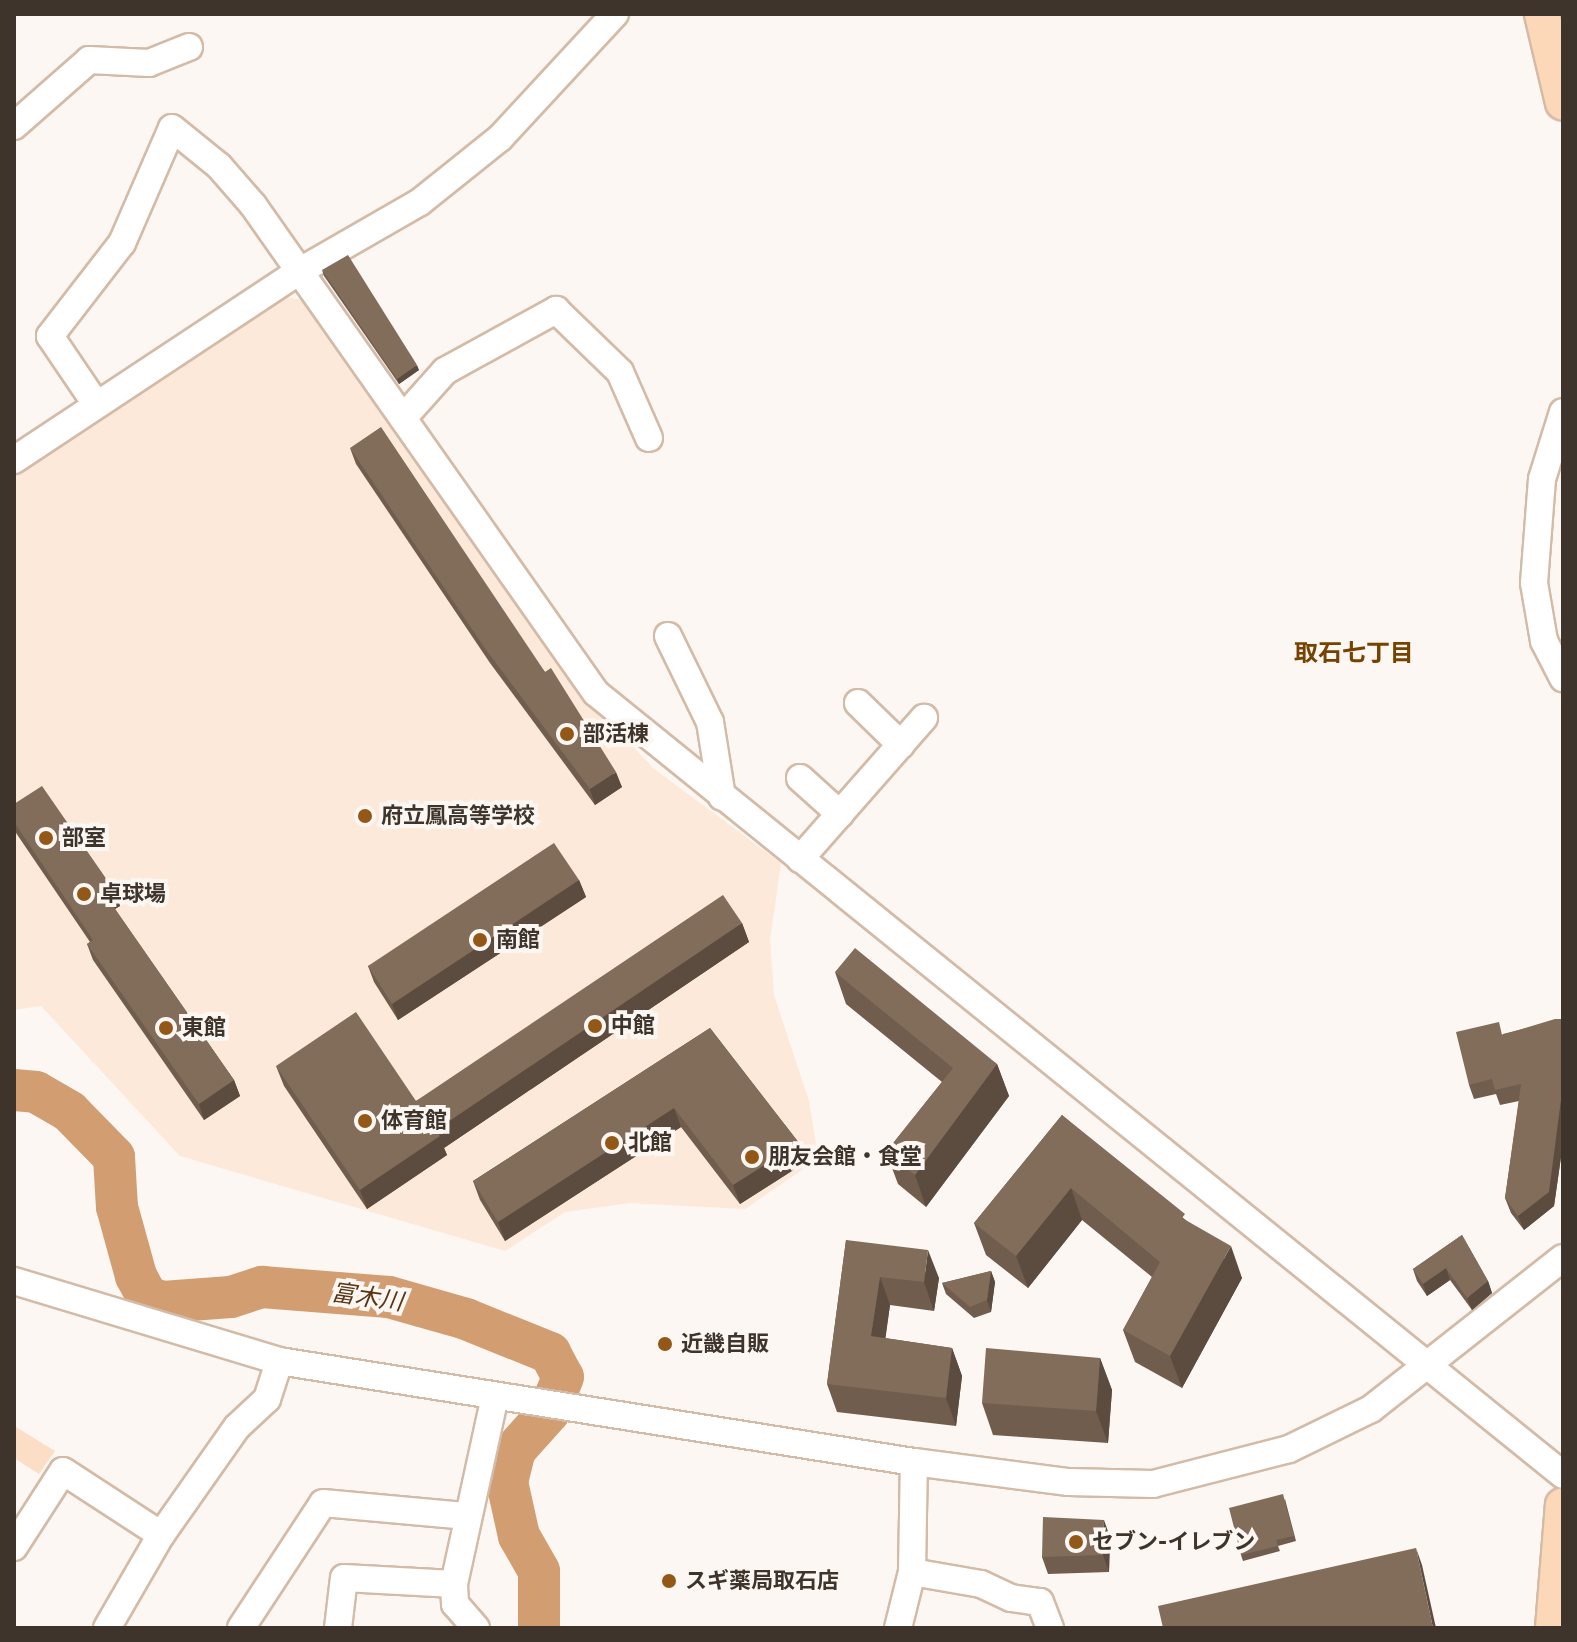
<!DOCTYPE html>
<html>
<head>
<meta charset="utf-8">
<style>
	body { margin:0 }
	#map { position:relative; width:1577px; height:1642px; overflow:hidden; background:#fcf7f2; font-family:"DejaVu Sans","Noto Sans JP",sans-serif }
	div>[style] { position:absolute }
	.built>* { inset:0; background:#fce9d9 }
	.green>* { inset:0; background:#fcdec7 }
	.river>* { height:42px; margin:-21px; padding:0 21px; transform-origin:21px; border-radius:21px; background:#d19d71 }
	.roads { filter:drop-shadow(2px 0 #d3bba7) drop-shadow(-2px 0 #d3bba7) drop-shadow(0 2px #d3bba7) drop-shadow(0 -2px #d3bba7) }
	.minor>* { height:26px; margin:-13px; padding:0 13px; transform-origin:13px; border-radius:13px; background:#fff }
	.major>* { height:34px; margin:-17px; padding:0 17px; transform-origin:17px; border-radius:17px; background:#fdd8b8 }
	.wall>* { inset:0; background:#705d4d }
	.shaded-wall>* { inset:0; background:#5b4c3f }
	.building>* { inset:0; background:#826c5a }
	.dots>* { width:22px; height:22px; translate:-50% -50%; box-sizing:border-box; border:4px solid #fcf7f2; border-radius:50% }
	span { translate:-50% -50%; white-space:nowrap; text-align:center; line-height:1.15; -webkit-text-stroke:8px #fcf7f2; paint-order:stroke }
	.poi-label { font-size:22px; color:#3e342c; font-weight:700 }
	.left { translate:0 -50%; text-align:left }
	.neighbourhood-label { font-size:24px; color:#774201; font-weight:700 }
	.water-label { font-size:24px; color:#593513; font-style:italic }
	.frame { position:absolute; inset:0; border:16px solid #3e342c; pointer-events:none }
</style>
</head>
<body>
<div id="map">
	<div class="built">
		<div style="clip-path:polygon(272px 294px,312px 302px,587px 705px,598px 709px,653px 768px,781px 863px,770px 940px,774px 995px,809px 1101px,816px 1144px,802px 1170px,745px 1209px,630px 1203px,565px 1212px,505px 1251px,180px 1156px,41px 1006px,14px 1010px,14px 470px)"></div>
	</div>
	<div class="green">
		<div style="clip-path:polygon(16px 1427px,55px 1451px,39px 1474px,14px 1458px)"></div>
	</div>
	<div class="river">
		<div style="left:14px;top:1090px;width:22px;rotate:5deg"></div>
		<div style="left:36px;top:1092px;width:39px;rotate:30deg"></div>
		<div style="left:70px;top:1112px;width:63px;rotate:45.6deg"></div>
		<div style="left:114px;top:1157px;width:50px;rotate:86.6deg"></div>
		<div style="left:117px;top:1207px;width:72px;rotate:74.6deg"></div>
		<div style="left:136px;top:1276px;width:24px;rotate:62deg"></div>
		<div style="left:147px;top:1297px;width:17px;rotate:17deg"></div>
		<div style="left:163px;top:1302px;width:68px;rotate:-4.2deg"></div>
		<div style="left:231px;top:1297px;width:33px;rotate:-18deg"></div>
		<div style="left:262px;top:1287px;width:127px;rotate:4.5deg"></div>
		<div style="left:389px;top:1297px;width:80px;rotate:15.9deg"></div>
		<div style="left:466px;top:1319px;width:91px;rotate:22deg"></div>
		<div style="left:550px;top:1353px;width:27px;rotate:62deg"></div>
		<div style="left:563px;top:1377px;width:38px;rotate:112deg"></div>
		<div style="left:549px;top:1412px;width:51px;rotate:131.8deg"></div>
		<div style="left:515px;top:1450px;width:33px;rotate:104deg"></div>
		<div style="left:507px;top:1482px;width:55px;rotate:77.5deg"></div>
		<div style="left:519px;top:1536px;width:40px;rotate:60.3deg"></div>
		<div style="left:539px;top:1571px;width:57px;rotate:90deg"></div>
	</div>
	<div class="roads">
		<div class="minor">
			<div style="left:14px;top:126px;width:100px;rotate:-41.3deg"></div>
			<div style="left:89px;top:60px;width:60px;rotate:2.9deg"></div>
			<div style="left:149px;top:63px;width:43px;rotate:-21.8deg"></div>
			<div style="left:96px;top:404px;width:82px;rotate:-124.1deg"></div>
			<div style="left:50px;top:336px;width:118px;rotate:-52.3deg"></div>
			<div style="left:122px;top:243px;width:125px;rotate:-66.5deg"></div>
			<div style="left:172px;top:128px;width:60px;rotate:39deg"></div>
			<div style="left:219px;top:166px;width:52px;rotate:48.9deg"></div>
			<div style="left:253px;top:205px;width:596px;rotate:54.9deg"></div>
			<div style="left:596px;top:693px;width:1244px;rotate:38.96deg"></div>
			<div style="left:1563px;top:412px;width:70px;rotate:107.4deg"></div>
			<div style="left:1542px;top:479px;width:104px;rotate:94.4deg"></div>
			<div style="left:1534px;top:583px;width:59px;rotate:80.2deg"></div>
			<div style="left:1544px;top:641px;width:42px;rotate:62.8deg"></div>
			<div style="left:403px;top:418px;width:63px;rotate:-48.2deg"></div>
			<div style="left:445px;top:371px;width:127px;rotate:-28.8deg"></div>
			<div style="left:556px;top:310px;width:89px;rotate:44.1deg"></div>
			<div style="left:620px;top:372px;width:72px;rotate:66.3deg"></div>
			<div style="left:14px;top:460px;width:343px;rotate:-33.5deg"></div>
			<div style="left:300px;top:271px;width:138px;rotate:-29.9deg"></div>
			<div style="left:420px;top:202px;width:102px;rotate:-38.7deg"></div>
			<div style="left:500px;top:138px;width:169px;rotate:-47.2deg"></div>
			<div style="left:668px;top:636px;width:96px;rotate:64deg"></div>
			<div style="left:710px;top:722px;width:76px;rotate:80.9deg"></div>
			<div style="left:858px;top:703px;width:60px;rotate:44.3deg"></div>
			<div style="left:800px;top:778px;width:54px;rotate:42deg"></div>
			<div style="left:800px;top:859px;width:188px;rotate:-48.7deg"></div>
			<div style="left:14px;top:1281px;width:277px;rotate:16.8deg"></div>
			<div style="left:279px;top:1361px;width:643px;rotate:9.04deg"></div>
			<div style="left:914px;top:1462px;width:156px;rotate:7.4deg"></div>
			<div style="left:1069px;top:1482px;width:84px;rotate:1.4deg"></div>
			<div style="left:1153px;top:1484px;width:140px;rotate:-14.4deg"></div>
			<div style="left:1289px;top:1449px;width:91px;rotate:-26deg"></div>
			<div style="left:1371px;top:1409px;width:244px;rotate:-38.2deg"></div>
			<div style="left:14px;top:1547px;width:90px;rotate:-57.2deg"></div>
			<div style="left:63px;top:1471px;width:117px;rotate:33.1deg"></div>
			<div style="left:912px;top:1572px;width:70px;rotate:9.9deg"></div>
			<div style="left:981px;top:1584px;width:33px;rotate:25deg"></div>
			<div style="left:1011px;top:1598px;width:29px;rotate:8deg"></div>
			<div style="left:1040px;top:1602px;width:28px;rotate:69deg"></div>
			<div style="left:107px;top:1628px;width:108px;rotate:-59.9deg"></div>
			<div style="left:161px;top:1535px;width:132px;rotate:-54.9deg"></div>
			<div style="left:237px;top:1427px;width:41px;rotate:-43deg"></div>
			<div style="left:267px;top:1399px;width:40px;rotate:-72deg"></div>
			<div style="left:241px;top:1628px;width:149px;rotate:-56.7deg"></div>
			<div style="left:323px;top:1503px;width:145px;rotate:5.2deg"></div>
			<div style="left:338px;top:1628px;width:50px;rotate:-83.2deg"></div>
			<div style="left:344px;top:1578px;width:110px;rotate:3.1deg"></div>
			<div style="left:476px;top:1628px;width:32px;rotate:-131deg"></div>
			<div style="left:455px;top:1604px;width:20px;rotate:-93deg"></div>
			<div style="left:454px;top:1584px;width:192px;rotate:-77.7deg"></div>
			<div style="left:898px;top:1628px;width:58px;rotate:-76deg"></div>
			<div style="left:912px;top:1572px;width:110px;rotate:-89deg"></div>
		</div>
		<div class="major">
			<div style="left:1542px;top:14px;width:91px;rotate:76.7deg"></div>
			<div style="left:1553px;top:1628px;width:123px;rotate:-85.4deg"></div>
		</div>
	</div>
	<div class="wall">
		<div style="clip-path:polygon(322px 270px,419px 370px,399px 384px,324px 276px)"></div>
		<div style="clip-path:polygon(350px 448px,545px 672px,622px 787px,595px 805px,490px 663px,356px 464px)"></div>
		<div style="clip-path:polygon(14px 804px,114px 890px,120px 906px,115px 909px,234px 1080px,240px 1096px,204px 1120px,93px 960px,87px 944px,90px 942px,14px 830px)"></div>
		<div style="clip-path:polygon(579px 880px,586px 897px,398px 1020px,374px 982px,368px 966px)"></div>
		<div style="clip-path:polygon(742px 923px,749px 942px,444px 1148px,447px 1155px,367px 1209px,284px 1086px,276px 1066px,416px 1101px)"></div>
		<div style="clip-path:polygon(835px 972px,997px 1064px,1009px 1096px,926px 1207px,898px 1184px,886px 1152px,942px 1082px,846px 1004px)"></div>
		<div style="clip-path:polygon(1563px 1019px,1563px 1143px,1554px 1206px,1524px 1230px,1511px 1213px,1505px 1198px,1519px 1101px,1500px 1105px,1496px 1094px,1474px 1099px,1469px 1085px,1503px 1034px)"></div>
		<div style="clip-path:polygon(710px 1028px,799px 1143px,806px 1162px,740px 1204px,681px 1127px,505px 1241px,480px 1200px,473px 1181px)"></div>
		<div style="clip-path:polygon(1062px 1115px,1188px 1222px,1242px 1278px,1182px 1388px,1135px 1362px,1123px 1330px,1152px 1277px,1082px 1220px,1028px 1288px,986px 1255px,974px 1223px)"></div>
		<div style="clip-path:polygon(1462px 1235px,1488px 1281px,1492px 1293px,1472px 1310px,1450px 1280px,1427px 1296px,1417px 1281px,1413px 1269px)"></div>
		<div style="clip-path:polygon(846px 1240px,939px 1278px,934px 1311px,890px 1305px,885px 1338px,952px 1348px,962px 1376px,956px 1426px,837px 1412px,827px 1384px)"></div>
		<div style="clip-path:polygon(991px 1271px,995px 1282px,991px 1312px,974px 1318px,946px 1294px,942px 1283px)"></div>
		<div style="clip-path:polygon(1100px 1358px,1112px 1390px,1108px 1443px,993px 1435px,982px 1403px)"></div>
		<div style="clip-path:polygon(1285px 1499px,1296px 1541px,1278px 1546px,1280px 1551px,1243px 1561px,1241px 1555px)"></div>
		<div style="clip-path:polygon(1110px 1537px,1109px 1572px,1048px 1574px,1042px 1557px)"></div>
	</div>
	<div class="shaded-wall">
		<div style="clip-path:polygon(417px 365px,419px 370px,399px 384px,397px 379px)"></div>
		<div style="clip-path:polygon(616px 772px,622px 787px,595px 805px,590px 789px)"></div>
		<div style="clip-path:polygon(579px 880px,586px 897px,398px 1020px,392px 1004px)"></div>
		<div style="clip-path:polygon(114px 890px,120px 906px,111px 911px,106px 896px)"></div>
		<div style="clip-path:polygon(742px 923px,749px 942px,444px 1148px,447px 1155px,367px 1209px,360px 1190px,436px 1130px)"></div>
		<div style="clip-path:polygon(997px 1064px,1009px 1096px,926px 1207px,915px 1175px)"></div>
		<div style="clip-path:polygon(234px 1080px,240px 1096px,204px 1120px,199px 1104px)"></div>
		<div style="clip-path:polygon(1561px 1100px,1563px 1105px,1563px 1143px,1554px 1206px,1524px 1230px,1518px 1216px)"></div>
		<div style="clip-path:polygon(674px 1108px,681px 1127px,505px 1241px,498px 1222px)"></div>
		<div style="clip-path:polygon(799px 1143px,806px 1162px,740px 1204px,733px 1185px)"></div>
		<div style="clip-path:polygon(1071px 1188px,1082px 1220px,1028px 1288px,1016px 1256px)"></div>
		<div style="clip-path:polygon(1231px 1246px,1242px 1278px,1182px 1388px,1170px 1356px)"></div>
		<div style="clip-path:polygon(928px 1250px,939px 1278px,934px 1311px,924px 1282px)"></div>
		<div style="clip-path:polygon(1446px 1268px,1450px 1280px,1427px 1296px,1423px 1284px)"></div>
		<div style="clip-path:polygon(991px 1271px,995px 1282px,991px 1312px,987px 1300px)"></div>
		<div style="clip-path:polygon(880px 1277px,890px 1305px,882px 1364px,871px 1336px)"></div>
		<div style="clip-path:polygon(1488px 1281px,1492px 1293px,1472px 1310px,1467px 1298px)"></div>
		<div style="clip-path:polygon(952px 1348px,962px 1376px,956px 1426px,946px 1398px)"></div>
		<div style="clip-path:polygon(1100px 1358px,1112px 1390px,1108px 1443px,1096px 1411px)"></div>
		<div style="clip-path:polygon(1104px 1520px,1110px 1537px,1109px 1572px,1103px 1555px)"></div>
		<div style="clip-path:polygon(1416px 1548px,1422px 1565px,1436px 1628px,1433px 1628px)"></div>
	</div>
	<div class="building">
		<div style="clip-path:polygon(348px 255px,417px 365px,397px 379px,322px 270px)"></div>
		<div style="clip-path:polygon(381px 427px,545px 672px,551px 668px,616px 772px,590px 789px,484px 647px,350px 448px)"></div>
		<div style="clip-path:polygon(42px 786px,114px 890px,106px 896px,234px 1080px,199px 1104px,87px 944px,93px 940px,14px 822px,14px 804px)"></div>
		<div style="clip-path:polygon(554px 843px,579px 880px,392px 1004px,368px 966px)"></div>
		<div style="clip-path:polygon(723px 895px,742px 923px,436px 1130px,440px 1136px,360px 1190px,276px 1066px,356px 1012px,416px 1101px)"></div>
		<div style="clip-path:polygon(855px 948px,997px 1064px,915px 1175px,886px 1152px,953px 1068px,835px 972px)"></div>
		<div style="clip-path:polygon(1555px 1019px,1563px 1019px,1563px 1101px,1561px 1100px,1549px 1192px,1518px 1216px,1505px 1198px,1521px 1084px,1495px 1090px,1492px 1079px,1469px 1085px,1456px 1032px,1499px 1022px,1502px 1035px)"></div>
		<div style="clip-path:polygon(710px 1028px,799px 1143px,733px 1185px,674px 1108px,498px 1222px,473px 1181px)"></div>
		<div style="clip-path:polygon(1062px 1115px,1185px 1214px,1182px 1218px,1231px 1246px,1170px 1356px,1123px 1330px,1160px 1262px,1071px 1188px,1016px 1256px,974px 1223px)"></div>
		<div style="clip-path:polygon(1462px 1235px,1488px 1281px,1467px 1298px,1446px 1268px,1423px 1284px,1413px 1269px)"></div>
		<div style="clip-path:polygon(846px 1240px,928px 1250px,924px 1282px,880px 1277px,871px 1336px,952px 1348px,946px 1398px,827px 1384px)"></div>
		<div style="clip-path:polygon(991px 1271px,987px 1300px,970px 1307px,942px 1283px)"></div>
		<div style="clip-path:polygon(986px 1348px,1100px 1358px,1096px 1411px,982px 1403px)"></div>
		<div style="clip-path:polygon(1283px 1494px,1294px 1536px,1276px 1540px,1278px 1546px,1241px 1555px,1229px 1508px)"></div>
		<div style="clip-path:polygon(1043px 1517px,1104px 1520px,1103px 1555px,1042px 1557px)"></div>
		<div style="clip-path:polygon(1416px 1548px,1433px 1628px,1163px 1628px,1158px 1606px)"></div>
	</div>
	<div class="dots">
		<div style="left:567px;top:734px;background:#935718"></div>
		<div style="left:365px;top:816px;background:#935718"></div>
		<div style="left:46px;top:838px;background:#935718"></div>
		<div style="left:84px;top:894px;background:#935718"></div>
		<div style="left:480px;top:940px;background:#935718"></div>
		<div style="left:595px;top:1026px;background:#935718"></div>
		<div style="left:166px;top:1028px;background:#935718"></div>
		<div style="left:365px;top:1121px;background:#935718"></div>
		<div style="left:612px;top:1143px;background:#935718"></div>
		<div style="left:752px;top:1157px;background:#935718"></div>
		<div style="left:665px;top:1344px;background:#935718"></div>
		<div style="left:1076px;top:1542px;background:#935718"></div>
		<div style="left:669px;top:1581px;background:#935718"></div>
	</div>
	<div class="poi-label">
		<span class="left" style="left:583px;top:734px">部活棟</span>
		<span class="left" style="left:381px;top:816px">府立鳳高等学校</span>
		<span class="left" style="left:62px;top:838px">部室</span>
		<span class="left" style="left:100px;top:894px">卓球場</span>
		<span class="left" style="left:496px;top:940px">南館</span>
		<span class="left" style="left:611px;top:1026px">中館</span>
		<span class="left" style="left:182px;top:1028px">東館</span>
		<span class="left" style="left:381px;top:1121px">体育館</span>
		<span class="left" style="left:628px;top:1143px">北館</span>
		<span class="left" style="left:768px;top:1157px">朋友会館・食堂</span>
		<span class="left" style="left:681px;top:1344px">近畿自販</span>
		<span class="left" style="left:1092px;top:1542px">セブン-イレブン</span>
		<span class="left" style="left:685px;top:1581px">スギ薬局取石店</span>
	</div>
	<div class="neighbourhood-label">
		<span style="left:1354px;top:654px">取石七丁目</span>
	</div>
	<div class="water-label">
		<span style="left:367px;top:1298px;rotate:8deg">富木川</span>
	</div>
	<div class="frame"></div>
</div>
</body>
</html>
